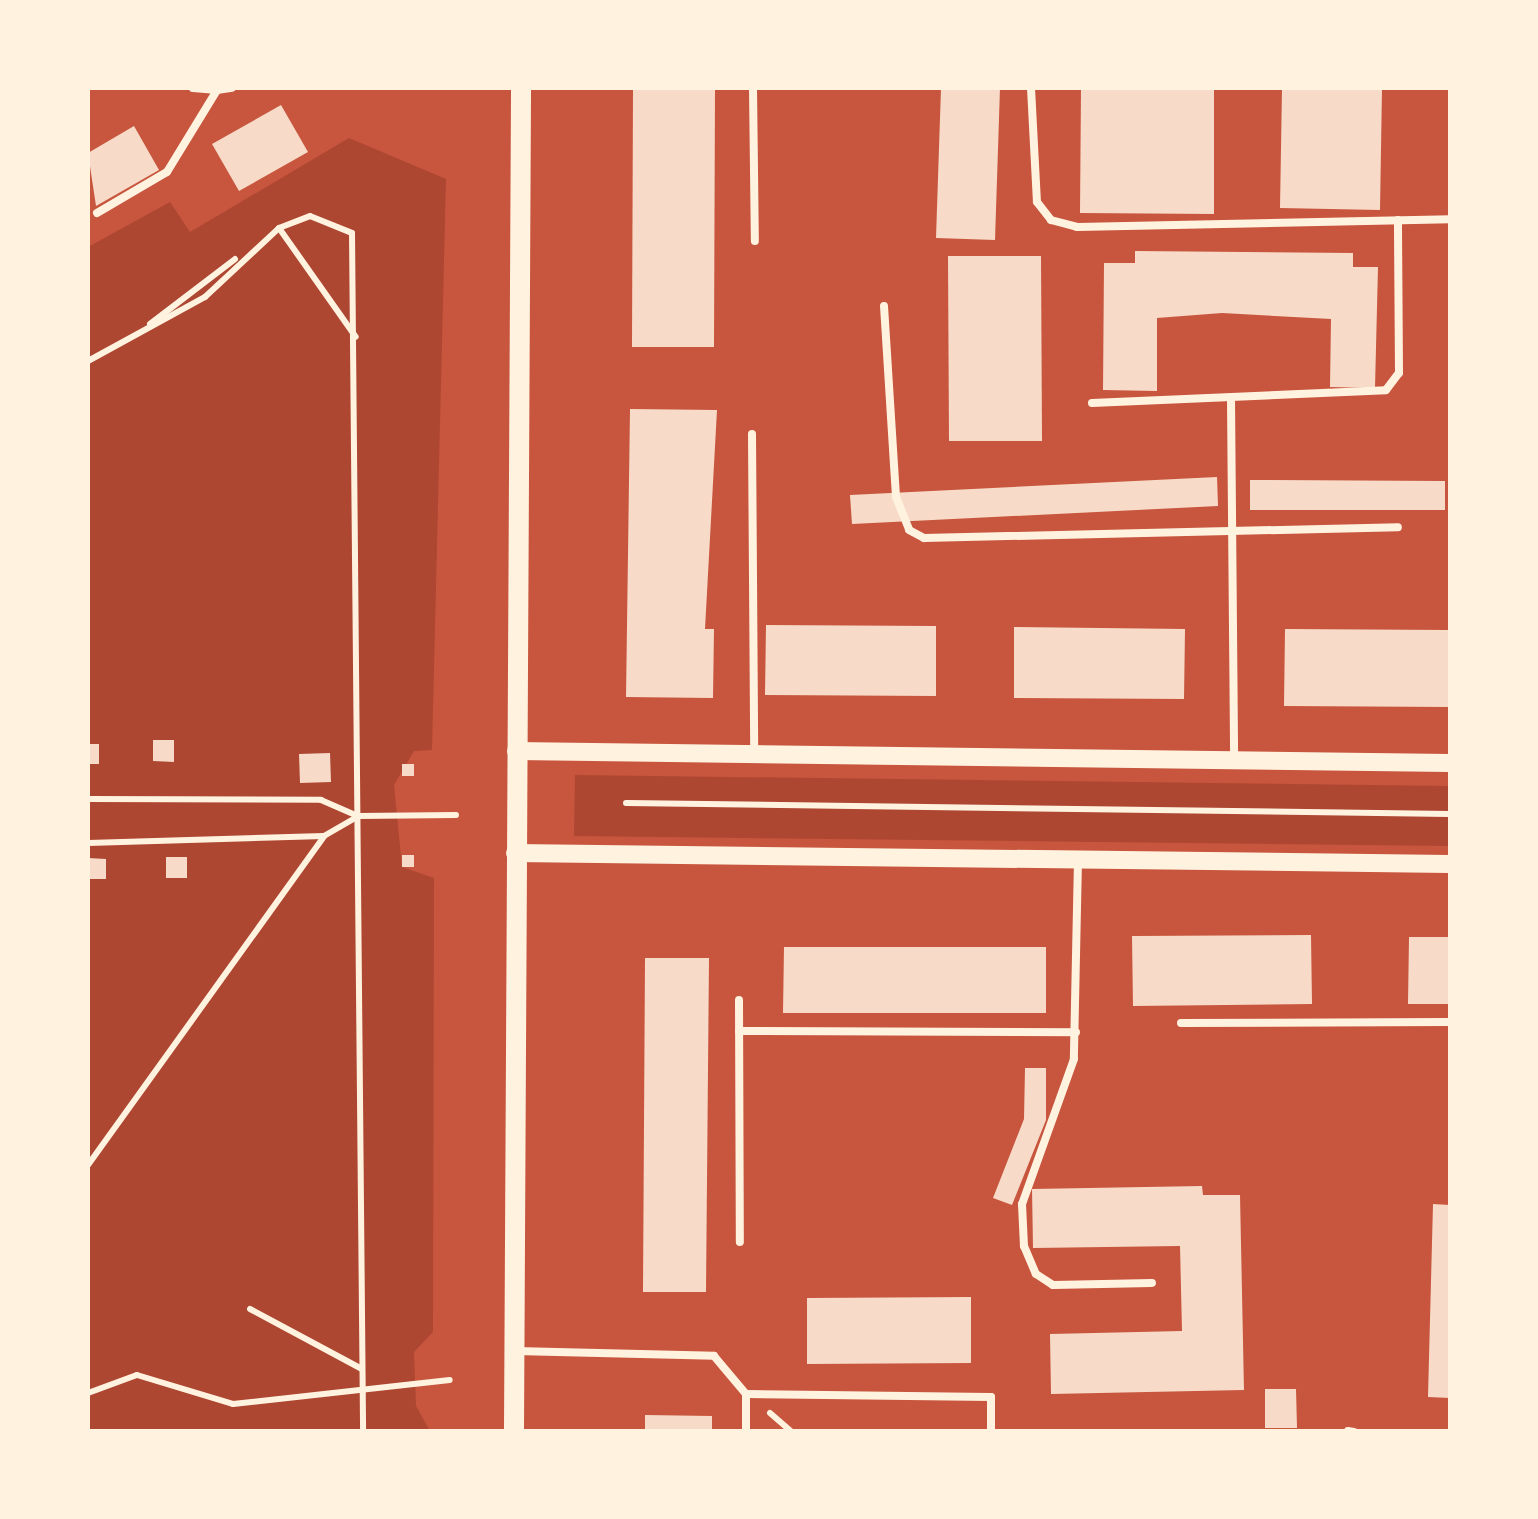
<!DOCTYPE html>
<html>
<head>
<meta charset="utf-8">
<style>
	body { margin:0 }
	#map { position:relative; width:1538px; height:1519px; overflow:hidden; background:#c8553d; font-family:Barlow,sans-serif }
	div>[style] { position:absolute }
	.green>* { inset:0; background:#ae4732 }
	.building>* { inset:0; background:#f7dbc8 }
	.path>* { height:6px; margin:-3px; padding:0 3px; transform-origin:3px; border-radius:3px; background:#fff3e0 }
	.service>* { height:8px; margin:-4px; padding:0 4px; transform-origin:4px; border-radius:4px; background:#fff3e0 }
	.tertiary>* { height:18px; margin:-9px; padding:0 9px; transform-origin:9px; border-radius:9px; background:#fff3e0 }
	.secondary>* { height:20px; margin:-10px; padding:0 10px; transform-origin:10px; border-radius:10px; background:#fff3e0 }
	span { translate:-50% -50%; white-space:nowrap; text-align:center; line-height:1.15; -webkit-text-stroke:10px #fff3e0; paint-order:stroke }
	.frame { position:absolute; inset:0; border:90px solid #fff3e0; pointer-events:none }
</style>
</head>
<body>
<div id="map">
	<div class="green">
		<div style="clip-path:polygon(349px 138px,446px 179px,432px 750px,414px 751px,394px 785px,402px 867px,434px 878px,433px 1332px,414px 1352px,416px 1406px,430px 1431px,88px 1432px,88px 247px,170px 202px,190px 232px)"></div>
		<div style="clip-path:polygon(575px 775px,1450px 786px,1450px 846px,574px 836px)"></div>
	</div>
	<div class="building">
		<div style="clip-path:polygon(633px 88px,715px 88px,714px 347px,632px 347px)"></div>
		<div style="clip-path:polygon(941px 88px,1000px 88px,995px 240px,936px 238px)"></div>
		<div style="clip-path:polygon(1081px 88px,1214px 88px,1214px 214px,1080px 213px)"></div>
		<div style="clip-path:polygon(1282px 88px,1382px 88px,1380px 210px,1280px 208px)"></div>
		<div style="clip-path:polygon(281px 105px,308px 152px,239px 191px,212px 144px)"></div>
		<div style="clip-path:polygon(134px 126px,159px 170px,96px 206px,88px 153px)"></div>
		<div style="clip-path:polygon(1135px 251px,1353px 253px,1353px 267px,1378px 267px,1375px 388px,1330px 387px,1331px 319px,1222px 313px,1157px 318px,1157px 391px,1103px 390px,1104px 263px,1135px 263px)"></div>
		<div style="clip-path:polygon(948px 256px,1041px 256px,1042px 441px,949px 441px)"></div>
		<div style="clip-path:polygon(630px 409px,717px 410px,705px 629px,714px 629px,713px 698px,626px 697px)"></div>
		<div style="clip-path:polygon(1217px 477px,1218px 506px,852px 524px,850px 495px)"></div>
		<div style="clip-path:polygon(1250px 480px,1445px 481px,1445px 510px,1250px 510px)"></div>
		<div style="clip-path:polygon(766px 625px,936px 626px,936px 696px,765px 695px)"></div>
		<div style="clip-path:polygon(1014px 627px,1185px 629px,1184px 699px,1014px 698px)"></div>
		<div style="clip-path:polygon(1285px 629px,1450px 630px,1450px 707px,1284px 706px)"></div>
		<div style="clip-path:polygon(153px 740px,174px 740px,174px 762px,153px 761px)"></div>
		<div style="clip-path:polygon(88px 744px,99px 744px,99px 764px,88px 764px)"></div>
		<div style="clip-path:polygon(330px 753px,331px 782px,300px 783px,299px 754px)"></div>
		<div style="clip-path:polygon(402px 764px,414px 764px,414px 776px,402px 776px)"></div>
		<div style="clip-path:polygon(402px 855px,414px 855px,414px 867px,402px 867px)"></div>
		<div style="clip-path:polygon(166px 857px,187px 857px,187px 878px,166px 878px)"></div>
		<div style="clip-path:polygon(88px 858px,106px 859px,106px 879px,88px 879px)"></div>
		<div style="clip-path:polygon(1311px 935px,1312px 1004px,1133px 1006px,1132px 936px)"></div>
		<div style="clip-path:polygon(1409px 937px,1450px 937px,1450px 1004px,1408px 1004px)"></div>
		<div style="clip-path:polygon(784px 947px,1046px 947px,1046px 1013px,783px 1013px)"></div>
		<div style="clip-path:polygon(645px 958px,709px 958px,706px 1292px,643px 1292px)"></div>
		<div style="clip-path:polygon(1025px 1068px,1046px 1068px,1046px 1120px,1012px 1205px,993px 1198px,1024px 1119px)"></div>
		<div style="clip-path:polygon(1202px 1186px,1203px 1195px,1240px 1195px,1244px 1390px,1051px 1394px,1050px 1334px,1182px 1331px,1180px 1246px,1033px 1248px,1032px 1189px)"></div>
		<div style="clip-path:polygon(1433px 1204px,1450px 1205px,1450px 1398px,1428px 1397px)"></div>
		<div style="clip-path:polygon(971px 1297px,971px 1363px,807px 1364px,807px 1298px)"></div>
		<div style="clip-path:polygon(1265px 1389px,1296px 1389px,1297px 1428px,1265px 1428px)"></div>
		<div style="clip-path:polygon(645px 1415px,712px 1416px,712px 1432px,645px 1432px)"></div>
	</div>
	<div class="path">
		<div style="left:279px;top:228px;width:133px;rotate:54.8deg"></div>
		<div style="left:150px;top:324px;width:107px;rotate:-37.4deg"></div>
		<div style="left:88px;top:361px;width:133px;rotate:-28.7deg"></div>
		<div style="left:205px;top:297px;width:101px;rotate:-43deg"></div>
		<div style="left:279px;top:228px;width:33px;rotate:-21deg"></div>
		<div style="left:310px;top:216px;width:45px;rotate:22deg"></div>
		<div style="left:352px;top:233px;width:1199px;rotate:89.47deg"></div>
		<div style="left:88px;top:799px;width:233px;rotate:0.2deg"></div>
		<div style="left:321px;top:800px;width:40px;rotate:23.4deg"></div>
		<div style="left:358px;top:816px;width:98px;rotate:-0.6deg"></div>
		<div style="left:626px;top:803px;width:824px;rotate:0.76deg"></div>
		<div style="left:88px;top:843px;width:236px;rotate:-1.7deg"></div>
		<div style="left:324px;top:836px;width:38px;rotate:-30deg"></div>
		<div style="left:88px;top:1165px;width:405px;rotate:-54.3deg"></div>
		<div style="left:250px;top:1309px;width:127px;rotate:28.2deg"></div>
		<div style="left:88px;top:1393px;width:52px;rotate:-20.2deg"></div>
		<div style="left:137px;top:1375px;width:100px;rotate:16.8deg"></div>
		<div style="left:233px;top:1404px;width:218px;rotate:-6.3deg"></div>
		<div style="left:770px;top:1413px;width:29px;rotate:41deg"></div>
	</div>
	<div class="service">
		<div style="left:193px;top:88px;width:24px;rotate:5deg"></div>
		<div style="left:753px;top:88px;width:153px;rotate:89.3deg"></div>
		<div style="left:1031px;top:88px;width:114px;rotate:87deg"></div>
		<div style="left:1037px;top:202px;width:23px;rotate:52deg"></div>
		<div style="left:1051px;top:220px;width:27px;rotate:15deg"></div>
		<div style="left:1077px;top:227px;width:373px;rotate:-1.2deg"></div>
		<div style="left:97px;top:213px;width:81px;rotate:-30.4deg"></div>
		<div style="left:167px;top:172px;width:96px;rotate:-58.6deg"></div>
		<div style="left:217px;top:90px;width:15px;rotate:-8deg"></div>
		<div style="left:884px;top:306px;width:191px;rotate:86.4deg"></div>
		<div style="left:896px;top:497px;width:35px;rotate:68deg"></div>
		<div style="left:909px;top:530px;width:17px;rotate:28deg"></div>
		<div style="left:924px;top:538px;width:474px;rotate:-1.3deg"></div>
		<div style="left:1231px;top:399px;width:361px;rotate:89.5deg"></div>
		<div style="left:1092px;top:403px;width:294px;rotate:-2.5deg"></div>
		<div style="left:1386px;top:390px;width:21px;rotate:-53deg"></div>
		<div style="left:1399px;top:373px;width:153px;rotate:-90.4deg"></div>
		<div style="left:752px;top:434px;width:320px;rotate:89.6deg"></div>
		<div style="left:1078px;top:860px;width:199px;rotate:91.2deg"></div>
		<div style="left:1074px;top:1059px;width:154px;rotate:109.7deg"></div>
		<div style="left:1022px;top:1204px;width:42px;rotate:87.3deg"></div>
		<div style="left:1024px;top:1246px;width:30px;rotate:67deg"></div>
		<div style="left:1036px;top:1274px;width:20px;rotate:33deg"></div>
		<div style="left:1053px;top:1285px;width:99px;rotate:-1.2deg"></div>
		<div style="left:739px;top:1000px;width:242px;rotate:89.8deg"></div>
		<div style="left:1181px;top:1023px;width:269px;rotate:-0.2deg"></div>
		<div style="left:739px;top:1031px;width:337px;rotate:0.2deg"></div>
		<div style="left:515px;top:1351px;width:199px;rotate:1.4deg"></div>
		<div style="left:714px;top:1356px;width:50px;rotate:49.9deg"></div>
		<div style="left:746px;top:1394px;width:245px;rotate:0.7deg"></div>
		<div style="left:991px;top:1397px;width:35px;rotate:90deg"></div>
		<div style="left:1348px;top:1431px;width:6px;rotate:9deg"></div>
		<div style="left:746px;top:1432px;width:38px;rotate:-90deg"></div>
	</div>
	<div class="tertiary">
		<div style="left:516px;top:751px;width:934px;rotate:0.74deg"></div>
		<div style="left:515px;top:853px;width:935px;rotate:0.67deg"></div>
	</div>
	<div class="secondary">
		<div style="left:514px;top:1432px;width:1344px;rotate:-89.7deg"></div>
	</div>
	<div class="frame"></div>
</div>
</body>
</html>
